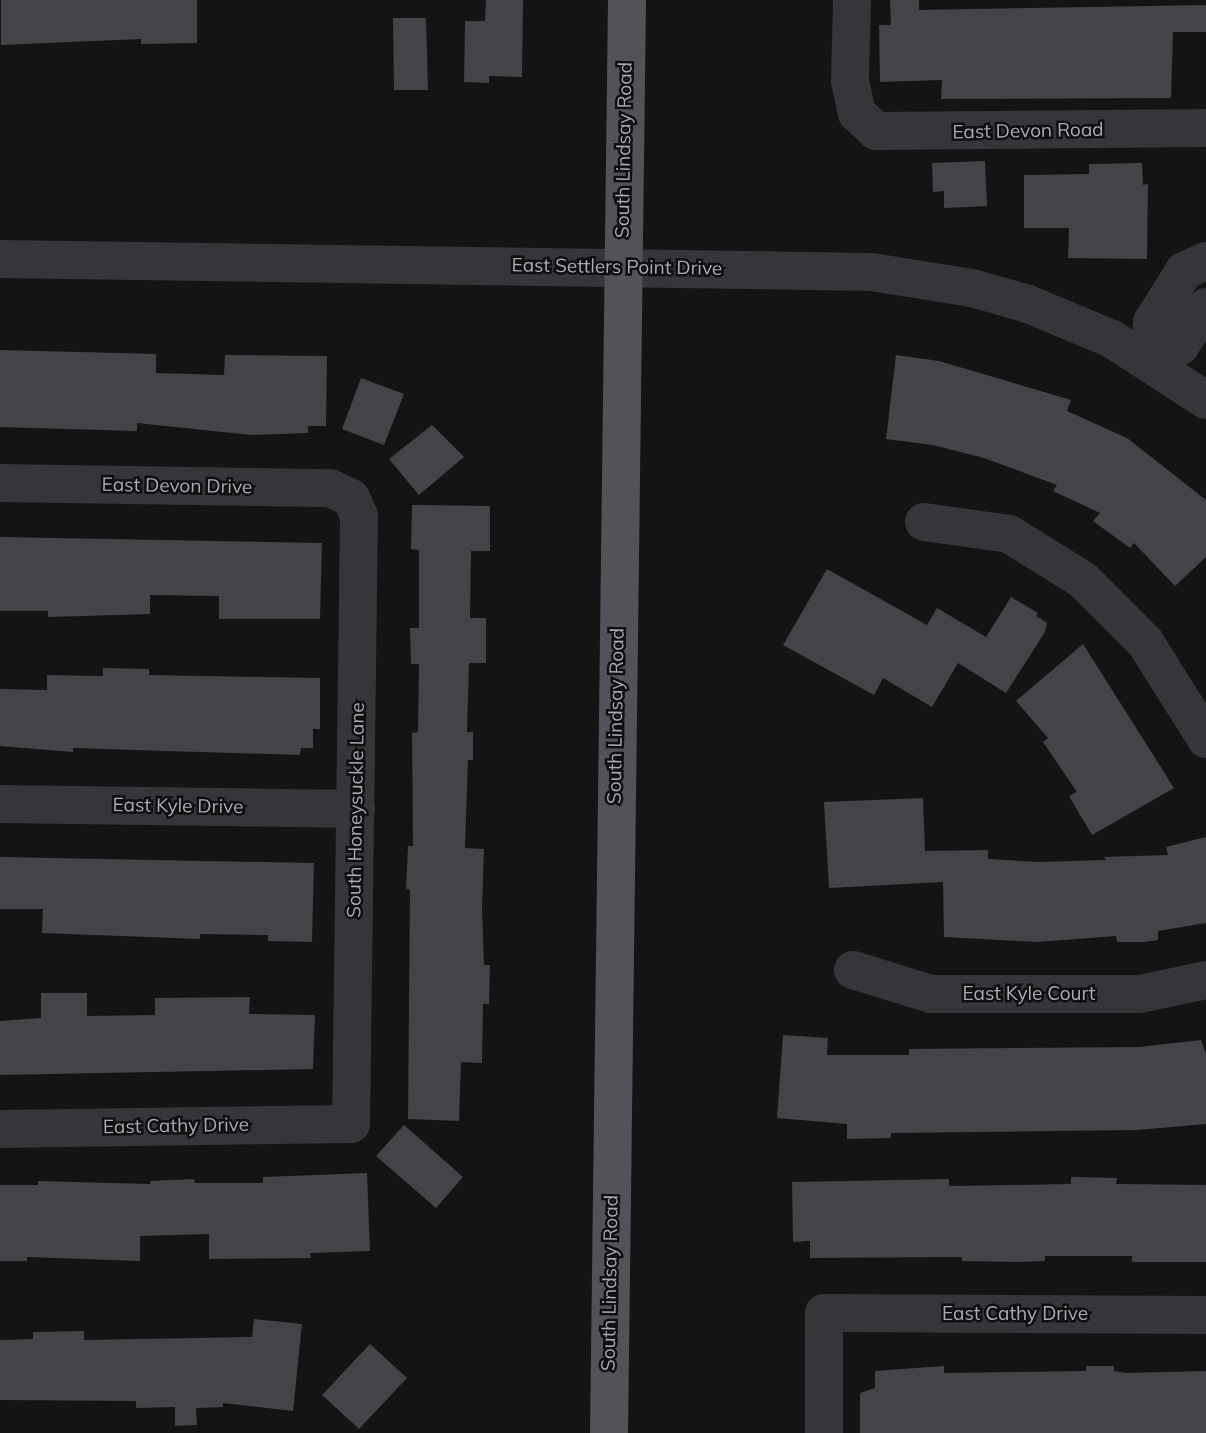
<!DOCTYPE html>
<html>
<head>
<meta charset="utf-8">
<style>
	body { margin:0 }
	#map { position:relative; width:1206px; height:1433px; overflow:hidden; background:#141415; font-family:Mulish,sans-serif }
	div>[style] { position:absolute }
	.building>* { inset:0; background:#434448 }
	.minor>* { height:38px; margin:-19px; padding:0 19px; transform-origin:19px; border-radius:19px; background:#36363a }
	.major>* { height:38px; margin:-19px; padding:0 19px; transform-origin:19px; border-radius:19px; background:#525359 }
	span { translate:-50% -50%; white-space:nowrap; text-align:center; line-height:1.15; -webkit-text-stroke:5px #0f0f10; paint-order:stroke }
	.street-label { font-size:19px; color:#a8abb4 }
</style>
</head>
<body>
<div id="map">
	<div class="building">
		<div style="clip-path:polygon(1px 0,197px 0,197px 43px,141px 44px,141px 39px,1px 45px)"></div>
		<div style="clip-path:polygon(486px 0,523px 0,522px 77px,489px 76px,489px 83px,464px 82px,465px 21px,485px 21px)"></div>
		<div style="clip-path:polygon(890px 0,919px 0,919px 10px,1206px 5px,1206px 32px,1173px 32px,1171px 98px,941px 99px,942px 80px,880px 82px,879px 25px,891px 25px)"></div>
		<div style="clip-path:polygon(393px 18px,426px 18px,428px 90px,394px 90px)"></div>
		<div style="clip-path:polygon(985px 161px,987px 206px,944px 208px,944px 191px,933px 192px,932px 163px)"></div>
		<div style="clip-path:polygon(1142px 163px,1143px 185px,1148px 184px,1147px 259px,1068px 258px,1069px 228px,1024px 228px,1024px 175px,1089px 174px,1089px 164px)"></div>
		<div style="clip-path:polygon(0 350px,156px 354px,156px 373px,224px 375px,225px 355px,327px 356px,326px 426px,308px 426px,308px 433px,251px 435px,137px 423px,137px 431px,0 427px)"></div>
		<div style="clip-path:polygon(896px 355px,939px 361px,1071px 400px,1067px 411px,1127px 438px,1206px 500px,1206px 557px,1175px 586px,1134px 543px,1130px 548px,1093px 521px,1100px 513px,1053px 491px,1057px 485px,984px 458px,933px 445px,886px 439px)"></div>
		<div style="clip-path:polygon(361px 378px,404px 394px,384px 445px,342px 429px)"></div>
		<div style="clip-path:polygon(432px 425px,464px 457px,419px 495px,389px 459px)"></div>
		<div style="clip-path:polygon(412px 505px,490px 506px,490px 551px,471px 551px,470px 618px,486px 618px,486px 663px,469px 663px,467px 732px,473px 732px,473px 760px,468px 760px,465px 848px,484px 849px,482px 908px,484px 965px,490px 965px,489px 1004px,483px 1004px,482px 1063px,461px 1062px,459px 1121px,408px 1119px,410px 890px,406px 889px,408px 846px,413px 846px,412px 733px,418px 732px,419px 664px,411px 664px,410px 628px,419px 628px,419px 550px,411px 549px)"></div>
		<div style="clip-path:polygon(0 537px,322px 543px,320px 619px,219px 619px,219px 596px,150px 595px,150px 614px,48px 617px,48px 611px,0 611px)"></div>
		<div style="clip-path:polygon(827px 569px,927px 625px,937px 608px,986px 637px,1011px 597px,1038px 613px,1036px 616px,1047px 623px,1045px 632px,1006px 693px,958px 663px,932px 707px,883px 678px,874px 695px,783px 645px)"></div>
		<div style="clip-path:polygon(1083px 644px,1174px 788px,1092px 835px,1069px 796px,1077px 792px,1043px 742px,1048px 738px,1016px 701px)"></div>
		<div style="clip-path:polygon(103px 668px,149px 669px,149px 675px,320px 678px,320px 729px,313px 729px,313px 748px,301px 748px,300px 755px,73px 748px,73px 752px,0 746px,0 689px,47px 690px,47px 675px,103px 676px)"></div>
		<div style="clip-path:polygon(923px 798px,925px 851px,988px 850px,988px 859px,1038px 862px,1106px 860px,1104px 857px,1168px 855px,1166px 847px,1206px 837px,1206px 923px,1158px 931px,1158px 940px,1144px 942px,1117px 942px,1116px 936px,1037px 942px,944px 937px,943px 882px,829px 888px,824px 802px)"></div>
		<div style="clip-path:polygon(0 857px,314px 863px,312px 942px,268px 941px,268px 935px,200px 934px,200px 939px,42px 933px,43px 909px,0 909px)"></div>
		<div style="clip-path:polygon(41px 993px,87px 993px,87px 1016px,155px 1015px,155px 998px,250px 997px,249px 1014px,315px 1015px,313px 1069px,0 1075px,0 1021px,41px 1018px)"></div>
		<div style="clip-path:polygon(783px 1035px,828px 1038px,827px 1055px,909px 1055px,909px 1049px,1139px 1047px,1201px 1040px,1206px 1054px,1206px 1124px,1137px 1130px,891px 1133px,891px 1138px,847px 1139px,847px 1124px,777px 1118px)"></div>
		<div style="clip-path:polygon(404px 1125px,463px 1177px,436px 1208px,376px 1156px)"></div>
		<div style="clip-path:polygon(367px 1173px,370px 1251px,310px 1253px,311px 1258px,209px 1259px,209px 1234px,140px 1236px,140px 1261px,27px 1257px,27px 1261px,0 1261px,0 1185px,38px 1185px,38px 1181px,150px 1184px,150px 1181px,194px 1179px,195px 1183px,263px 1183px,263px 1177px)"></div>
		<div style="clip-path:polygon(1071px 1177px,1117px 1178px,1116px 1184px,1206px 1185px,1206px 1262px,1132px 1262px,1132px 1256px,1045px 1256px,1045px 1261px,1019px 1262px,962px 1261px,962px 1257px,810px 1258px,810px 1241px,793px 1242px,792px 1182px,949px 1179px,949px 1186px,1018px 1185px,1071px 1184px)"></div>
		<div style="clip-path:polygon(254px 1319px,302px 1324px,293px 1411px,223px 1403px,223px 1407px,196px 1408px,197px 1425px,175px 1426px,175px 1407px,136px 1408px,136px 1401px,0 1400px,0 1340px,33px 1339px,33px 1332px,84px 1331px,84px 1340px,252px 1337px)"></div>
		<div style="clip-path:polygon(370px 1344px,407px 1378px,359px 1429px,322px 1395px)"></div>
		<div style="clip-path:polygon(944px 1366px,944px 1373px,1086px 1371px,1086px 1366px,1114px 1366px,1114px 1371px,1126px 1373px,1206px 1371px,1206px 1433px,860px 1433px,860px 1393px,875px 1388px,875px 1371px)"></div>
	</div>
	<div class="minor">
		<div style="left:852px;top:0;width:81px;rotate:91.4deg"></div>
		<div style="left:850px;top:81px;width:33px;rotate:78deg"></div>
		<div style="left:857px;top:113px;width:26px;rotate:43deg"></div>
		<div style="left:876px;top:131px;width:330px;rotate:-0.5deg"></div>
		<div style="left:0;top:259px;width:872px;rotate:0.85deg"></div>
		<div style="left:872px;top:272px;width:101px;rotate:9.1deg"></div>
		<div style="left:972px;top:288px;width:58px;rotate:15.9deg"></div>
		<div style="left:1028px;top:304px;width:91px;rotate:22.6deg"></div>
		<div style="left:1112px;top:339px;width:112px;rotate:33deg"></div>
		<div style="left:1206px;top:261px;width:24px;rotate:156deg"></div>
		<div style="left:1184px;top:271px;width:60px;rotate:122.1deg"></div>
		<div style="left:1152px;top:322px;width:37px;rotate:93deg"></div>
		<div style="left:1150px;top:359px;width:33px;rotate:-23deg"></div>
		<div style="left:1180px;top:346px;width:47px;rotate:-56.3deg"></div>
		<div style="left:0;top:483px;width:330px;rotate:0.9deg"></div>
		<div style="left:330px;top:488px;width:23px;rotate:25deg"></div>
		<div style="left:351px;top:498px;width:20px;rotate:66deg"></div>
		<div style="left:359px;top:516px;width:608px;rotate:90.75deg"></div>
		<div style="left:351px;top:1124px;width:351px;rotate:179.2deg"></div>
		<div style="left:924px;top:522px;width:86px;rotate:8deg"></div>
		<div style="left:1009px;top:534px;width:87px;rotate:31.9deg"></div>
		<div style="left:1083px;top:580px;width:88px;rotate:45deg"></div>
		<div style="left:1145px;top:642px;width:115px;rotate:57.8deg"></div>
		<div style="left:0;top:804px;width:356px;rotate:0.8deg"></div>
		<div style="left:853px;top:970px;width:82px;rotate:17.1deg"></div>
		<div style="left:931px;top:994px;width:209px"></div>
		<div style="left:1140px;top:994px;width:67px;rotate:-12deg"></div>
		<div style="left:824px;top:1433px;width:120px;rotate:-90deg"></div>
		<div style="left:824px;top:1313px;width:382px;rotate:0.3deg"></div>
	</div>
	<div class="major">
		<div style="left:609px;top:1433px;width:1433px;rotate:-89.28deg"></div>
	</div>
	<div class="street-label">
		<span style="left:1028px;top:131px;rotate:-1deg">East Devon Road</span>
		<span style="left:624px;top:150px;rotate:-89deg">South Lindsay Road</span>
		<span style="left:617px;top:267px;rotate:1deg">East Settlers Point Drive</span>
		<span style="left:177px;top:486px;rotate:1deg">East Devon Drive</span>
		<span style="left:616px;top:716px;rotate:-89deg">South Lindsay Road</span>
		<span style="left:178px;top:806px;rotate:1deg">East Kyle Drive</span>
		<span style="left:356px;top:810px;rotate:-89deg">South Honeysuckle Lane</span>
		<span style="left:1029px;top:994px">East Kyle Court</span>
		<span style="left:176px;top:1126px;rotate:-1deg">East Cathy Drive</span>
		<span style="left:610px;top:1283px;rotate:-89deg">South Lindsay Road</span>
		<span style="left:1015px;top:1314px">East Cathy Drive</span>
	</div>
</div>
</body>
</html>
